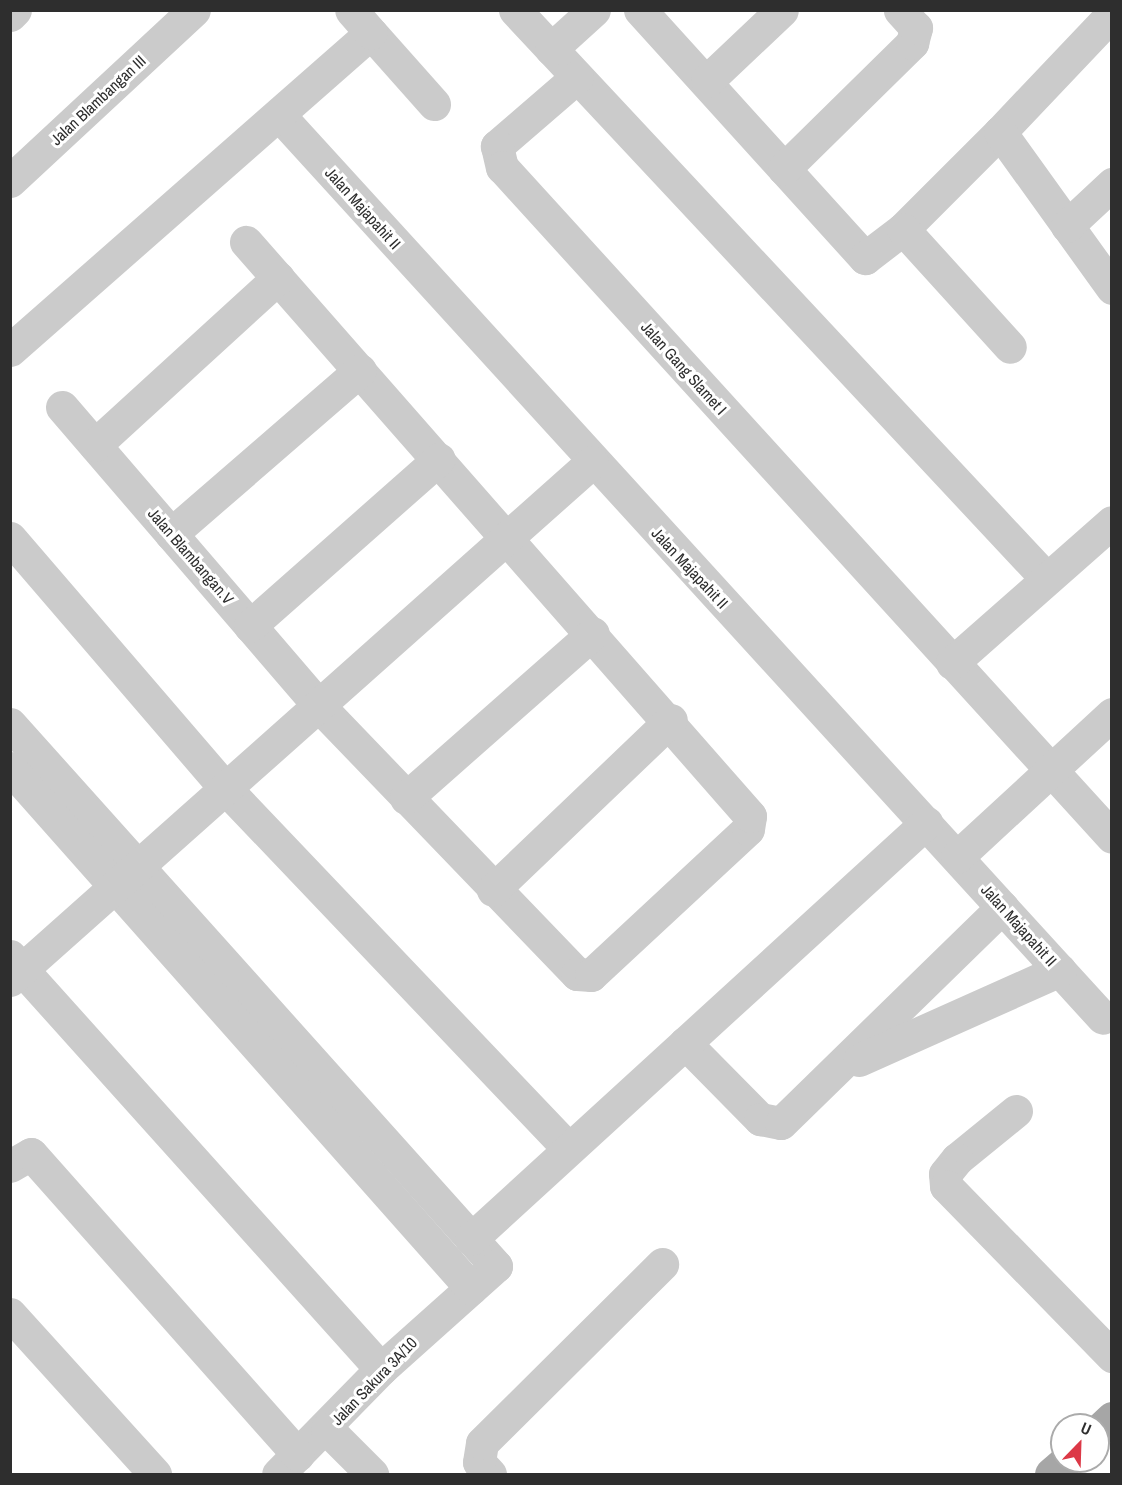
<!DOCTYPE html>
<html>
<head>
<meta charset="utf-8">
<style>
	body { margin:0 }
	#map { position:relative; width:1122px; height:1485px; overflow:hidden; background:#fff; font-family:"Archivo Narrow",sans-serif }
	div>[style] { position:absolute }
	.minor>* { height:33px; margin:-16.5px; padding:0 16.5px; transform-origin:16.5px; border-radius:16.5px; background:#cbcbcb }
	.major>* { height:33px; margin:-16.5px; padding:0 16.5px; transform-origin:16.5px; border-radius:16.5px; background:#a6a6a6 }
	span { translate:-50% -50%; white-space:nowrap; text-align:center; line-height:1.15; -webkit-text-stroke:6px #fff; paint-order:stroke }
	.street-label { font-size:16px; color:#2e2e2e }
	.frame { position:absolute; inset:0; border:12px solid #2e2e2e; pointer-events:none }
	.north { position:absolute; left:1050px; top:1413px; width:60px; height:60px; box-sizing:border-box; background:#fff; border:2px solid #ababab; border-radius:50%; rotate:23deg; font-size:16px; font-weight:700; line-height:24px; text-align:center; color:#2e2e2e }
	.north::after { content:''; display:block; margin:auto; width:21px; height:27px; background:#dc3947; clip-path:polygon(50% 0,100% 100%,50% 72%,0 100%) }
</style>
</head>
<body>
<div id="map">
	<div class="minor">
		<div style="left:515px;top:10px;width:778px;rotate:46.93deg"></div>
		<div style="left:640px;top:10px;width:335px;rotate:47.8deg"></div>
		<div style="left:865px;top:258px;width:48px;rotate:-37.3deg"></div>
		<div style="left:903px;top:229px;width:137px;rotate:-45deg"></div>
		<div style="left:1112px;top:14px;width:163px;rotate:133.5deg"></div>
		<div style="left:1000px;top:132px;width:192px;rotate:54.3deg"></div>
		<div style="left:10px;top:15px;width:7px;rotate:-45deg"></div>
		<div style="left:371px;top:33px;width:95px;rotate:48.4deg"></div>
		<div style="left:551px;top:49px;width:58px;rotate:-42.2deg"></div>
		<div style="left:577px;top:77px;width:106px;rotate:139.2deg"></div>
		<div style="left:497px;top:146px;width:22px;rotate:77deg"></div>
		<div style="left:502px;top:167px;width:906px;rotate:47.68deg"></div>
		<div style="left:707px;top:81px;width:103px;rotate:-43.4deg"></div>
		<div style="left:279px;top:115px;width:1222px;rotate:47.62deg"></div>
		<div style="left:784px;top:169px;width:180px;rotate:-44.5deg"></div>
		<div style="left:912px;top:43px;width:16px;rotate:-75deg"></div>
		<div style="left:916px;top:28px;width:24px;rotate:-132deg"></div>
		<div style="left:10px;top:181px;width:251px;rotate:-42.9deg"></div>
		<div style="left:1067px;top:226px;width:62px;rotate:-43deg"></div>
		<div style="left:903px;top:229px;width:159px;rotate:47.8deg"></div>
		<div style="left:10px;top:350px;width:480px;rotate:-41.3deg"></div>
		<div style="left:371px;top:33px;width:30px;rotate:-131deg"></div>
		<div style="left:62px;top:407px;width:394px;rotate:49.3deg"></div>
		<div style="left:319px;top:706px;width:372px;rotate:46.1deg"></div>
		<div style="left:577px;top:974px;width:14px;rotate:4deg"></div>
		<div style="left:591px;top:975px;width:214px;rotate:-42.9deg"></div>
		<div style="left:748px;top:829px;width:13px;rotate:-81deg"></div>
		<div style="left:750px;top:816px;width:764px;rotate:-131.28deg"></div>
		<div style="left:95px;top:445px;width:248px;rotate:-42.4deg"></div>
		<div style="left:171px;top:534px;width:250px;rotate:-40.9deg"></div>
		<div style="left:10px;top:538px;width:331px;rotate:49.3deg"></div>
		<div style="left:226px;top:789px;width:497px;rotate:46.4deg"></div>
		<div style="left:250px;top:626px;width:252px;rotate:-41.5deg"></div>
		<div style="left:952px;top:663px;width:213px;rotate:-41.4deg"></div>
		<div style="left:10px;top:724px;width:728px;rotate:48.12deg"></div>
		<div style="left:496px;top:1266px;width:154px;rotate:138.2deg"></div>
		<div style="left:381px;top:1369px;width:147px;rotate:134.4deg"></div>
		<div style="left:10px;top:768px;width:695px;rotate:48.44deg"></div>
		<div style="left:406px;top:798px;width:249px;rotate:-41.4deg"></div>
		<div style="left:957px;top:857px;width:211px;rotate:-42.7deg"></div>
		<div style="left:493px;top:890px;width:246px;rotate:-43.7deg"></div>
		<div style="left:10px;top:956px;width:555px;rotate:48.07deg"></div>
		<div style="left:10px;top:980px;width:779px;rotate:-41.67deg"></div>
		<div style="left:685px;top:1043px;width:107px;rotate:45.4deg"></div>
		<div style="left:760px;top:1119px;width:21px;rotate:11deg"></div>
		<div style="left:781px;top:1123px;width:309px;rotate:-44.3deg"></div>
		<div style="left:859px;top:1060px;width:220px;rotate:-24.1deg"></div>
		<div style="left:1016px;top:1111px;width:76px;rotate:140.9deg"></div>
		<div style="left:957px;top:1159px;width:19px;rotate:129deg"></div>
		<div style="left:945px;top:1174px;width:12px;rotate:85deg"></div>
		<div style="left:946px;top:1186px;width:238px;rotate:45.7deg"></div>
		<div style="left:10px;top:1166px;width:24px;rotate:-30deg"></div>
		<div style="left:31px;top:1154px;width:402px;rotate:48.4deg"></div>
		<div style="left:471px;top:1239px;width:617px;rotate:-42.44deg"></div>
		<div style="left:10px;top:1314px;width:216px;rotate:47.8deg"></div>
		<div style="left:327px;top:1429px;width:64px;rotate:45deg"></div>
		<div style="left:490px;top:1474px;width:16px;rotate:-133deg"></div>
		<div style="left:479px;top:1462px;width:19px;rotate:-81deg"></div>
		<div style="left:482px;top:1443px;width:254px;rotate:-44.8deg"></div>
	</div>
	<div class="major">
		<div style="left:1098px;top:1431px;width:19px;rotate:-43deg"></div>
		<div style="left:1051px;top:1474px;width:20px;rotate:-41deg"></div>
	</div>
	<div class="street-label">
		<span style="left:98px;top:100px;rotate:-43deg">Jalan Blambangan III</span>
		<span style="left:363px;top:208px;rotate:48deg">Jalan Majapahit II</span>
		<span style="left:684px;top:368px;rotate:48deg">Jalan Gang Slamet I</span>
		<span style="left:191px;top:556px;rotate:49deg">Jalan Blambangan.V</span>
		<span style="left:690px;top:568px;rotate:47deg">Jalan Majapahit II</span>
		<span style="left:1019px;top:925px;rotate:48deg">Jalan Majapahit II</span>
		<span style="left:374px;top:1381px;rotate:-46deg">Jalan Sakura 3A/10</span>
	</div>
	<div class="frame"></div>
	<div class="north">U</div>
</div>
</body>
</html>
